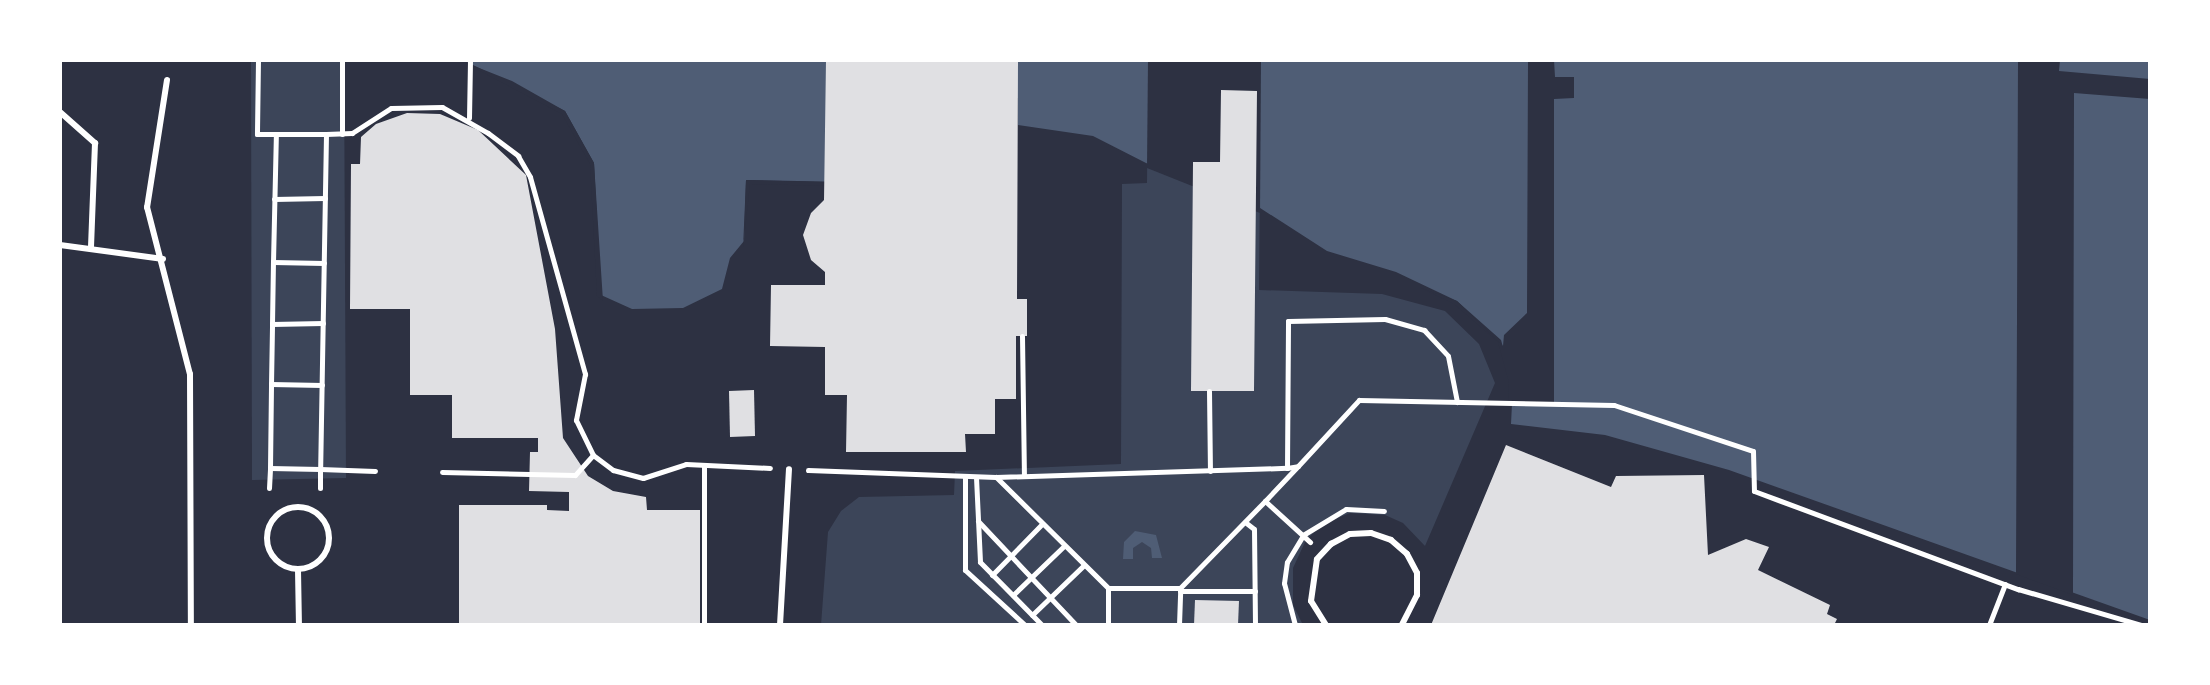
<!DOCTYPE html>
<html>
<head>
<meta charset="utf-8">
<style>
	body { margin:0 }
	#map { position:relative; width:2210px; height:685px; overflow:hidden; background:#2d3142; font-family:Signika,sans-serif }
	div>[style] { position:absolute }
	.green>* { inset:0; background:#3c4559 }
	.water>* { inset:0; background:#4f5d75 }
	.pier>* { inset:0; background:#2d3142 }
	.building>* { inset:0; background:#e0e0e3 }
	.path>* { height:5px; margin:-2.5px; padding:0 2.5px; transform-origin:2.5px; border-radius:2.5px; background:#fff }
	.service>* { height:6px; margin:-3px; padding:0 3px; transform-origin:3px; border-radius:3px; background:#fff }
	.service>.ring { margin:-3px; padding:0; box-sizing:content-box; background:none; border:6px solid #fff; border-radius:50% }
	span { translate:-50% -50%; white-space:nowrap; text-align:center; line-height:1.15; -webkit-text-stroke:6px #fff; paint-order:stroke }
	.frame { position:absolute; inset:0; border:62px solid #fff; pointer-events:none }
</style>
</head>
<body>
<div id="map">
	<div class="green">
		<div style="clip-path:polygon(251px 60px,344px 60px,346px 478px,252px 480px)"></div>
		<div style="clip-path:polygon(1148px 60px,1261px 60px,1259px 290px,1382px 294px,1445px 311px,1479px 344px,1495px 383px,1425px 546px,1403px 523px,1385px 515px,1350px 513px,1323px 524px,1306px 540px,1293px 568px,1293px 605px,1303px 625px,821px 625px,828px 532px,841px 511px,859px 497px,954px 495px,955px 471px,1121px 464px,1122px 184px,1147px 183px)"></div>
	</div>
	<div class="water">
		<div style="clip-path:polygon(463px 60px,2150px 60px,2150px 620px,1729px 470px,1605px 435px,1511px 424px,1513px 383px,1501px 340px,1457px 301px,1396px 272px,1327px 251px,1257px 206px,1146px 163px,1093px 136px,1018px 125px,1018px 98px,847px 100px,846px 182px,746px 180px,744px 241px,730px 258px,722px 289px,683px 308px,632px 309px,601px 295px,594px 163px,565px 111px)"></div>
		<div style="clip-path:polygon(1135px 531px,1156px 535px,1162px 558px,1152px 558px,1151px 548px,1142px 542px,1133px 548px,1133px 559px,1123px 559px,1124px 542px)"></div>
	</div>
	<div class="pier">
		<div style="clip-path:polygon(459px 60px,512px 81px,565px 111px,594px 163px,603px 301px,597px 296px,590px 164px,562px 114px)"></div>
		<div style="clip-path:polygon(1148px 60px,1261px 60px,1260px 213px,1147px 168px)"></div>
		<div style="clip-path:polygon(1528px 60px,1554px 60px,1555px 77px,1574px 77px,1574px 98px,1554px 99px,1554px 404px,1508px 403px,1509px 383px,1498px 342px,1454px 304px,1421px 288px,1457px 301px,1503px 346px,1504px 335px,1527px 313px)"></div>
		<div style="clip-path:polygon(2018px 60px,2060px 60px,2059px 71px,2150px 79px,2150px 99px,2074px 93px,2073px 595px,2016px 574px)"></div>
		<div style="clip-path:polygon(746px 180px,825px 182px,825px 186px,750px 184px,743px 248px)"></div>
	</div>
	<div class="building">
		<div style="clip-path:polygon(826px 60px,1018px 60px,1017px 299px,1027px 299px,1027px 336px,1016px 336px,1016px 399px,995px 399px,995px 434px,965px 434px,966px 452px,846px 452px,847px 395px,825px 395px,825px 347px,770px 346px,771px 285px,825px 285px,825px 272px,811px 260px,803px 235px,811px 213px,824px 200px)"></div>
		<div style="clip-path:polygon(1221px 90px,1257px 91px,1254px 391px,1191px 391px,1193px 162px,1220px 162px)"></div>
		<div style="clip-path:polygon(407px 113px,440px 114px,478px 130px,526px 175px,555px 329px,563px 438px,588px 476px,613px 491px,646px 497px,647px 510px,700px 510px,700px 625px,459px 625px,459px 505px,547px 505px,547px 510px,569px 511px,569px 492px,529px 491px,530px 452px,538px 452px,538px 438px,452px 438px,452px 395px,410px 395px,410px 309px,350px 309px,351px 164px,360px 164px,361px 137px,376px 124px)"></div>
		<div style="clip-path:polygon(754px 390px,755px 436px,730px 437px,729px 391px)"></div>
		<div style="clip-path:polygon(1506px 445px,1611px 487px,1616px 476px,1704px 475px,1708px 555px,1746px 539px,1769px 547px,1758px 570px,1830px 605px,1827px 614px,1837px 619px,1834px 625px,1431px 625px)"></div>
		<div style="clip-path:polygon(1195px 600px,1239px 601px,1238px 625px,1194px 625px)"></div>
	</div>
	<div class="path">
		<div style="left:258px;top:60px;width:74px;rotate:90.8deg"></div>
		<div style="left:257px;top:134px;width:19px"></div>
		<div style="left:342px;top:60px;width:74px;rotate:90deg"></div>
		<div style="left:469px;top:118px;width:58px;rotate:-89deg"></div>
		<div style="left:326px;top:134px;width:26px;rotate:-2deg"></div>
		<div style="left:352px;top:133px;width:46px;rotate:-32.7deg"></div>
		<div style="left:391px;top:108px;width:51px;rotate:-1.1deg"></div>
		<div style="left:442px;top:107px;width:53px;rotate:29.5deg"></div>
		<div style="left:488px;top:133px;width:38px;rotate:37deg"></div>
		<div style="left:518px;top:156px;width:24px;rotate:60deg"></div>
		<div style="left:530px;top:177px;width:205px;rotate:74.4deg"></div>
		<div style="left:585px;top:374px;width:47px;rotate:101.1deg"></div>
		<div style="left:576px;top:420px;width:39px;rotate:64deg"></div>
		<div style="left:593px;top:455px;width:27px;rotate:132deg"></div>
		<div style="left:575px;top:475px;width:133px;rotate:-178.7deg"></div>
		<div style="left:274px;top:199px;width:51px;rotate:-1.1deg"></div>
		<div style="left:273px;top:262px;width:51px;rotate:1.1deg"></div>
		<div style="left:272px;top:324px;width:51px;rotate:-1.1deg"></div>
		<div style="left:1022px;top:336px;width:140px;rotate:89.2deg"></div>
		<div style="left:271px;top:384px;width:51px;rotate:1.1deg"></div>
		<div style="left:1209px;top:391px;width:80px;rotate:89.3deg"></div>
		<div style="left:593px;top:455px;width:25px;rotate:37deg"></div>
		<div style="left:613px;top:470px;width:31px;rotate:15deg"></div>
		<div style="left:643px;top:478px;width:45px;rotate:-18deg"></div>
		<div style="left:686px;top:464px;width:84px;rotate:2.7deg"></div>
		<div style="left:1287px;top:468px;width:147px;rotate:-89.6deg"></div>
		<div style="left:1288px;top:321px;width:97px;rotate:-1.2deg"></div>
		<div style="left:1385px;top:319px;width:41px;rotate:15.8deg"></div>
		<div style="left:1424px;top:330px;width:35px;rotate:47deg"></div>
		<div style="left:1448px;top:356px;width:47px;rotate:78.9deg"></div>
		<div style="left:808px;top:470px;width:188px;rotate:2.1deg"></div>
		<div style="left:996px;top:477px;width:158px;rotate:44.7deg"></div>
		<div style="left:1108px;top:588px;width:37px;rotate:90deg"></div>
		<div style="left:965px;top:476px;width:94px;rotate:90deg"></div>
		<div style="left:965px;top:570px;width:81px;rotate:42.5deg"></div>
		<div style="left:976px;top:477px;width:85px;rotate:87.3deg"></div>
		<div style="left:980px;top:562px;width:88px;rotate:45.5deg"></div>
		<div style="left:996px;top:477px;width:291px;rotate:-1.8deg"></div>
		<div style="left:1287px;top:468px;width:11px;rotate:-10deg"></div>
		<div style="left:1298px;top:466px;width:90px;rotate:-47.3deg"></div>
		<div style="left:1359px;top:400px;width:255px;rotate:1.1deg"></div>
		<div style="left:1614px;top:405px;width:146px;rotate:18.3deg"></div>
		<div style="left:1753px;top:451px;width:40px;rotate:88.6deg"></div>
		<div style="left:1754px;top:491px;width:282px;rotate:20.4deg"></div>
		<div style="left:2018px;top:589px;width:128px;rotate:16.3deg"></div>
		<div style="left:269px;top:488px;width:20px;rotate:-87deg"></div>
		<div style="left:270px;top:468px;width:84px;rotate:-89.3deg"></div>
		<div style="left:271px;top:384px;width:60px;rotate:-89deg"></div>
		<div style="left:272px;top:324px;width:62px;rotate:-89.1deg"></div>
		<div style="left:273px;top:262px;width:128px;rotate:-88.7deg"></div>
		<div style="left:276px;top:134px;width:50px"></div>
		<div style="left:326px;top:134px;width:335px;rotate:91deg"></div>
		<div style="left:320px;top:469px;width:50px;rotate:-178.9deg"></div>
		<div style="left:320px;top:488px;width:19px;rotate:-90deg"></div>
		<div style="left:320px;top:469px;width:55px;rotate:2.1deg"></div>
		<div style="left:1265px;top:501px;width:47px;rotate:-46.7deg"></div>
		<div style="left:978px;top:521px;width:143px;rotate:46.7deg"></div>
		<div style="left:1245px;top:522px;width:11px;rotate:38deg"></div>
		<div style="left:1254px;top:529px;width:96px;rotate:89.4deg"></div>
		<div style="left:992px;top:575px;width:71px;rotate:-45.6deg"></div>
		<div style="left:1108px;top:588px;width:72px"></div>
		<div style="left:1180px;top:591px;width:75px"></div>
		<div style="left:1013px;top:595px;width:71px;rotate:-43.9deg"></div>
		<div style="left:1032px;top:615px;width:72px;rotate:-43.9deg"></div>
		<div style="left:704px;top:625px;width:160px;rotate:-90deg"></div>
		<div style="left:1179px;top:625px;width:37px;rotate:-88deg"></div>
		<div style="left:1180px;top:588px;width:122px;rotate:-45.7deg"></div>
		<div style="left:1265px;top:501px;width:61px;rotate:42.3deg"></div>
		<div style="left:1295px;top:625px;width:43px;rotate:-104.7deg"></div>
		<div style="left:1284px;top:583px;width:21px;rotate:-82deg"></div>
		<div style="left:1287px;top:562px;width:31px;rotate:-59deg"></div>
		<div style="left:1303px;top:535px;width:50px;rotate:-31.2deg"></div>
		<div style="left:1346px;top:509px;width:38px;rotate:3deg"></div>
		<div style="left:1989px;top:625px;width:44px;rotate:-68.7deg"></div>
	</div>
	<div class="service">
		<div style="left:167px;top:80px;width:129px;rotate:98.9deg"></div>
		<div style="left:147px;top:207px;width:172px;rotate:75.6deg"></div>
		<div style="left:190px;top:374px;width:251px;rotate:89.8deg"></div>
		<div style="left:60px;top:112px;width:47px;rotate:41.5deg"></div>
		<div style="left:95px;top:143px;width:106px;rotate:92.2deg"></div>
		<div style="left:60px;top:245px;width:104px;rotate:7.7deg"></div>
		<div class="ring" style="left:267px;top:507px;width:56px;height:56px"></div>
		<div style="left:298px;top:570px;width:55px;rotate:89deg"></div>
		<div style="left:780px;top:625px;width:156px;rotate:-86.7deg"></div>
		<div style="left:1326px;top:625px;width:28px;rotate:-122deg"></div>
		<div style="left:1311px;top:601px;width:42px;rotate:-81.9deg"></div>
		<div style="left:1317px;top:559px;width:21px;rotate:-47deg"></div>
		<div style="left:1331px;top:544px;width:21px;rotate:-28deg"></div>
		<div style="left:1350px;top:534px;width:21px;rotate:-3deg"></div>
		<div style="left:1371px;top:533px;width:21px;rotate:19deg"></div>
		<div style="left:1391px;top:540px;width:21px;rotate:41deg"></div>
		<div style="left:1407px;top:554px;width:21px;rotate:62deg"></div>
		<div style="left:1417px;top:573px;width:22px;rotate:90deg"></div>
		<div style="left:1417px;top:595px;width:34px;rotate:117deg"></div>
	</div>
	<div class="frame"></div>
</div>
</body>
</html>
